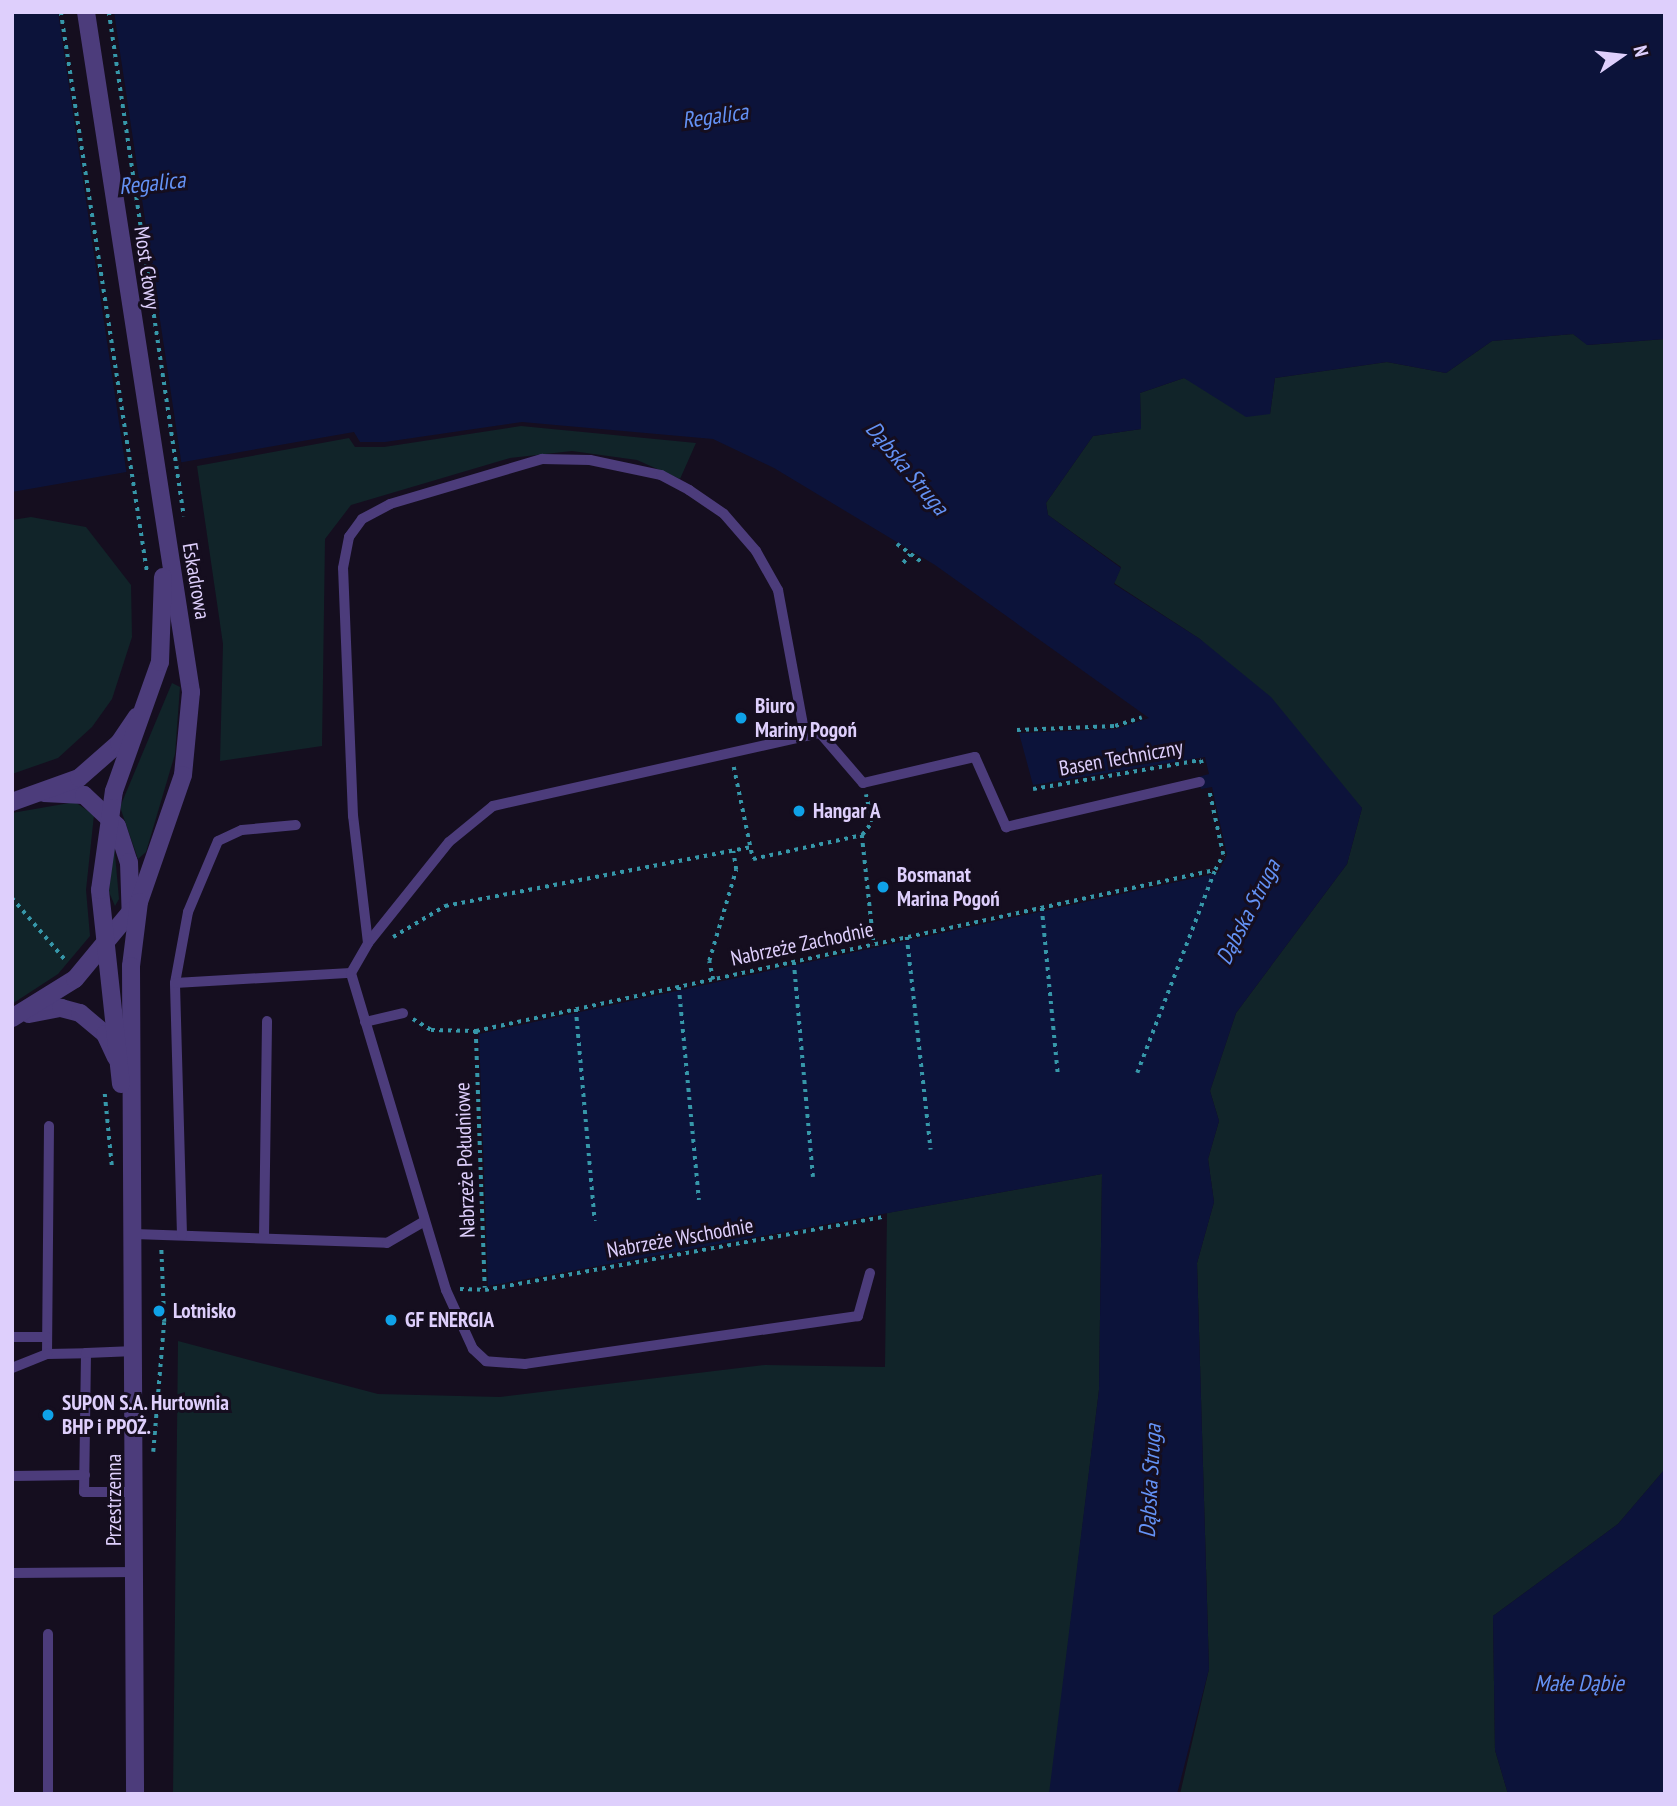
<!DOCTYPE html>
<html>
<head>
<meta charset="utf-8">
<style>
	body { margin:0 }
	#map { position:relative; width:1677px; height:1806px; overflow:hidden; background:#150e1f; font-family:"PT Sans Narrow",sans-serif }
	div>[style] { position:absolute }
	.green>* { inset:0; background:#112429 }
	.water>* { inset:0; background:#0c133a }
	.pier>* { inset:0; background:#150e1f }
	.path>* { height:3.5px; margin-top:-1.75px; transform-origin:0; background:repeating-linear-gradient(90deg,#3697a9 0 3.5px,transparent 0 8.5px) }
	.service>* { height:10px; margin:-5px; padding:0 5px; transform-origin:5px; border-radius:5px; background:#4c3c7b }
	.minor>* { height:18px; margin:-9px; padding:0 9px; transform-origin:9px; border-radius:9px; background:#4c3c7b }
	.tertiary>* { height:18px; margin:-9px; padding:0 9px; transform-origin:9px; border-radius:9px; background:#4c3c7b }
	.dots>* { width:19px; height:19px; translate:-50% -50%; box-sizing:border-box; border:4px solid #150e1f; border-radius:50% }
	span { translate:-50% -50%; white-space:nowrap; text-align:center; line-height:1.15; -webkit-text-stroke:6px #150e1f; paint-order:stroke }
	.street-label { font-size:21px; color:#decffc }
	.poi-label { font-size:21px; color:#decffc; font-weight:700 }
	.left { translate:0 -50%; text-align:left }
	.water-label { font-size:23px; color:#6492f5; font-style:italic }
	.frame { position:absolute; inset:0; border:14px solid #decffc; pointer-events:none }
	.north { position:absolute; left:1586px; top:21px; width:70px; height:70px; -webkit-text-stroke:5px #150e1f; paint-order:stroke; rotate:76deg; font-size:19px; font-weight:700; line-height:28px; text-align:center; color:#decffc }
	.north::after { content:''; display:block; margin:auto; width:24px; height:32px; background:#decffc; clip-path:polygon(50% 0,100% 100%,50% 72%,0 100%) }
</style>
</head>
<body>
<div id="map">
	<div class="green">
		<div style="clip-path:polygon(1573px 334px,1588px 345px,1665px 339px,1665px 1469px,1618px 1524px,1493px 1616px,1495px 1750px,1508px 1794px,1180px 1794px,1209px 1669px,1197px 1263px,1214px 1202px,1208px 1159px,1219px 1121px,1210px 1091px,1236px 1013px,1347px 864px,1362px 808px,1200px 639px,1114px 583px,1121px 567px,1048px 515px,1046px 503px,1093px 436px,1141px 429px,1140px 393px,1184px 378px,1270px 414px,1275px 378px,1387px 362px,1446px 373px,1492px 341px)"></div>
		<div style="clip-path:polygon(521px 426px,696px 443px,680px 479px,637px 460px,572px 451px,510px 458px,351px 505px,325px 539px,322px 746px,220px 761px,223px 644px,197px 466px,349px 438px,355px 447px,384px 447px)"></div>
		<div style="clip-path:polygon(31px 517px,86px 527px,131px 585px,132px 637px,112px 699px,92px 727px,58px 758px,12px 774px,12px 520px)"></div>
		<div style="clip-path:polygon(172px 683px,180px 687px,175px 754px,146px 852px,138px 859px,120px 807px)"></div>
		<div style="clip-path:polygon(75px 802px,94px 815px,86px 890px,90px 936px,58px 974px,12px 1004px,12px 813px)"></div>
		<div style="clip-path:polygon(114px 843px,119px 899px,115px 906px,109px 892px)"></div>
		<div style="clip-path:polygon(1102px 1174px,1099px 1390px,1050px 1794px,173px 1794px,178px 1341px,378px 1394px,500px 1397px,765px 1365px,885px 1367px,887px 1213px)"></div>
	</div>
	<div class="water">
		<div style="clip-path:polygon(12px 12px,1665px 12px,1665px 339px,1587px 345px,1573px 334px,1492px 341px,1446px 373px,1387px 362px,1275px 378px,1270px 414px,1246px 417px,1184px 378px,1140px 393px,1141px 429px,1093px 436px,1046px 503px,1048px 515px,1121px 568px,1114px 584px,1200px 639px,1271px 697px,1362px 808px,1347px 864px,1236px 1013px,1210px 1091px,1219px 1121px,1208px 1159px,1214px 1202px,1197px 1263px,1209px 1669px,1177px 1794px,1049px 1794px,1099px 1390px,1102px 1174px,488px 1286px,479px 1034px,1218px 873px,1227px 855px,1212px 787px,1201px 789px,1198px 777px,1209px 774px,1205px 757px,1033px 785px,1019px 733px,1116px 729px,1149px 718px,935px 565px,774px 468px,713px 439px,522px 422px,385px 442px,360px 442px,354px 432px,12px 492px)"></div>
		<div style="clip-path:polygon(1665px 1469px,1665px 1794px,1508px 1794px,1495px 1750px,1493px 1616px,1618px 1524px)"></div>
	</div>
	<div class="pier">
		<div style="clip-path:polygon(58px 12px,114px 12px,182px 467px,127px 476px)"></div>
	</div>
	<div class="path">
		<div style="left:61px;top:12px;width:566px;rotate:81.25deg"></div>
		<div style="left:109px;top:12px;width:510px;rotate:81.54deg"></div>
		<div style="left:897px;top:544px;width:32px;rotate:36deg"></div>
		<div style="left:903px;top:563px;width:11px;rotate:-52deg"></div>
		<div style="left:1017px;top:730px;width:98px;rotate:-2.3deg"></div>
		<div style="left:1115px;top:726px;width:28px;rotate:-18deg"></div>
		<div style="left:734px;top:767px;width:94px;rotate:78.3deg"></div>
		<div style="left:753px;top:859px;width:112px;rotate:-12.4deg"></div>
		<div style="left:862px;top:835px;width:111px;rotate:83.8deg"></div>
		<div style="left:1033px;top:789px;width:170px;rotate:-9.8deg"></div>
		<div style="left:1201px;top:760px;width:7px;rotate:74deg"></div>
		<div style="left:862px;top:835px;width:16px;rotate:-52deg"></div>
		<div style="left:872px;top:822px;width:28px;rotate:-103deg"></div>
		<div style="left:12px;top:898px;width:84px;rotate:49.3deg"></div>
		<div style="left:1042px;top:908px;width:167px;rotate:84.5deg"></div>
		<div style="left:393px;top:937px;width:61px;rotate:-30.8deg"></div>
		<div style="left:445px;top:906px;width:312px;rotate:-10.9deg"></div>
		<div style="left:907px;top:937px;width:214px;rotate:83.6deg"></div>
		<div style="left:794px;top:962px;width:216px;rotate:84.9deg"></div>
		<div style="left:713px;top:980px;width:19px;rotate:-102deg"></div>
		<div style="left:709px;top:961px;width:95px;rotate:-73.5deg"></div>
		<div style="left:736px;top:870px;width:19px;rotate:-99deg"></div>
		<div style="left:679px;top:987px;width:214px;rotate:84.6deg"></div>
		<div style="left:576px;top:1009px;width:213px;rotate:84.9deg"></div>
		<div style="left:413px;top:1019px;width:21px;rotate:31deg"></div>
		<div style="left:431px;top:1030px;width:45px;rotate:1.3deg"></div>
		<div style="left:476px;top:1031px;width:756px;rotate:-12.29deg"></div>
		<div style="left:1215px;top:870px;width:17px;rotate:-62deg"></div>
		<div style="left:1223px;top:855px;width:66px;rotate:-102.3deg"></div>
		<div style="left:476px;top:1031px;width:257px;rotate:88deg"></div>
		<div style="left:1137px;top:1073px;width:217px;rotate:-69deg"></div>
		<div style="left:105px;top:1094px;width:72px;rotate:84.4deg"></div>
		<div style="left:460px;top:1289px;width:25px;rotate:2deg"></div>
		<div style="left:485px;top:1290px;width:405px;rotate:-10.4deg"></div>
		<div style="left:153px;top:1452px;width:130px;rotate:-85.2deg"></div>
		<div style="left:164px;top:1322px;width:74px;rotate:-92.3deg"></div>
	</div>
	<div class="service">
		<div style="left:368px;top:943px;width:128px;rotate:-96.7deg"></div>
		<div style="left:353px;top:816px;width:248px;rotate:-92.3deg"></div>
		<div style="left:343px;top:568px;width:32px;rotate:-79deg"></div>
		<div style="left:349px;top:537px;width:22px;rotate:-54deg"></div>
		<div style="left:362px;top:519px;width:32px;rotate:-28deg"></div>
		<div style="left:390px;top:504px;width:159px;rotate:-16.5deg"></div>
		<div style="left:542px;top:459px;width:48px;rotate:1.2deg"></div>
		<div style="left:590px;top:460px;width:73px;rotate:11.9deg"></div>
		<div style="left:661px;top:475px;width:32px;rotate:28deg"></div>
		<div style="left:689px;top:490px;width:42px;rotate:34.4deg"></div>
		<div style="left:724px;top:514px;width:49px;rotate:49.1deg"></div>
		<div style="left:756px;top:551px;width:45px;rotate:60.6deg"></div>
		<div style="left:778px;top:590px;width:148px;rotate:79.5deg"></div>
		<div style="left:175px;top:983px;width:72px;rotate:-79.6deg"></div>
		<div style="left:188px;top:912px;width:77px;rotate:-67.1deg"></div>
		<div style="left:218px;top:841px;width:26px;rotate:-25deg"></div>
		<div style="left:242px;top:830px;width:54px;rotate:-5.3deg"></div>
		<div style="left:365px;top:1022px;width:39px;rotate:-13deg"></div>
		<div style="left:49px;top:1126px;width:228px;rotate:90.5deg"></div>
		<div style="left:47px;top:1354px;width:39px;rotate:-1deg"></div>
		<div style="left:86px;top:1353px;width:139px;rotate:90.8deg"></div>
		<div style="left:84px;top:1492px;width:53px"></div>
		<div style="left:134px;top:1234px;width:253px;rotate:2deg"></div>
		<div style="left:387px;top:1243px;width:42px;rotate:-30.3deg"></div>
		<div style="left:182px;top:1235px;width:252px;rotate:-91.6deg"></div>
		<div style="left:175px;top:983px;width:176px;rotate:-3.3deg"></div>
		<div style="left:264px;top:1238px;width:217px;rotate:-89.2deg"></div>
		<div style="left:870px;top:1273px;width:45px;rotate:105.6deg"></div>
		<div style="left:858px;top:1316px;width:336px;rotate:171.8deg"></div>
		<div style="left:525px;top:1364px;width:39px;rotate:-176deg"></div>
		<div style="left:486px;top:1361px;width:18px;rotate:-137deg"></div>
		<div style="left:473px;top:1349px;width:65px;rotate:-114.6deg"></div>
		<div style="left:446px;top:1290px;width:331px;rotate:-106.7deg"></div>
		<div style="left:351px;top:973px;width:34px;rotate:-60deg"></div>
		<div style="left:368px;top:943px;width:129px;rotate:-51.3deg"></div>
		<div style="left:449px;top:842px;width:57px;rotate:-39.3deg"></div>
		<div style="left:493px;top:806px;width:335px;rotate:-12.6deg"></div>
		<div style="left:820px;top:733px;width:66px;rotate:49.3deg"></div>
		<div style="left:863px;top:783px;width:115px;rotate:-13.1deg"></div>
		<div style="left:975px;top:757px;width:77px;rotate:66.1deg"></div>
		<div style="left:1006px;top:827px;width:199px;rotate:-13.1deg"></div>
		<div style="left:12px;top:1337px;width:35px"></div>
		<div style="left:86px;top:1353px;width:49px;rotate:-2.3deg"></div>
		<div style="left:12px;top:1368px;width:38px;rotate:-22deg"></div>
		<div style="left:12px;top:1476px;width:73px;rotate:-0.8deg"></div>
		<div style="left:12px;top:1573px;width:125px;rotate:-0.5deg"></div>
		<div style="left:48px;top:1634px;width:160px;rotate:90deg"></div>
	</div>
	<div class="minor">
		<div style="left:44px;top:793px;width:40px;rotate:2.9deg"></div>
		<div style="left:84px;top:795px;width:45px;rotate:43.2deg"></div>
		<div style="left:117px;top:826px;width:38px;rotate:72deg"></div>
		<div style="left:129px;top:862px;width:60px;rotate:88.1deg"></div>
		<div style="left:12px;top:802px;width:71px;rotate:-19.7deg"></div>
		<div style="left:79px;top:778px;width:53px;rotate:-41.2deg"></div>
		<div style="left:119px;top:743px;width:32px;rotate:-56deg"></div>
		<div style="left:29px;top:1014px;width:33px;rotate:-11deg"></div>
		<div style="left:61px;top:1008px;width:20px;rotate:15deg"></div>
		<div style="left:80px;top:1013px;width:33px;rotate:40deg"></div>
		<div style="left:105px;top:1034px;width:26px;rotate:65deg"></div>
		<div style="left:12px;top:1018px;width:74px;rotate:-31.8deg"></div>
		<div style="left:75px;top:979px;width:89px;rotate:-50.4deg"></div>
	</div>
	<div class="tertiary">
		<div style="left:86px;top:12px;width:688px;rotate:81.22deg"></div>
		<div style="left:191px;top:692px;width:83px;rotate:95.5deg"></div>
		<div style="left:183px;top:775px;width:134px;rotate:109.1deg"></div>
		<div style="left:139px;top:902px;width:64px;rotate:97.1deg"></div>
		<div style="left:131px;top:966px;width:828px;rotate:89.72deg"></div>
		<div style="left:121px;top:1084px;width:195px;rotate:-96.2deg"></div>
		<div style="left:100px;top:890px;width:100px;rotate:-82deg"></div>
		<div style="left:114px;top:791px;width:137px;rotate:-70.4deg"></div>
		<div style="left:160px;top:662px;width:85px;rotate:-88deg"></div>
	</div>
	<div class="dots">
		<div style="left:741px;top:718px;background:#0fa2e8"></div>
		<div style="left:799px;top:811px;background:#0fa2e8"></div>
		<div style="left:883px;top:887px;background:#0fa2e8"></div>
		<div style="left:159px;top:1311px;background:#0fa2e8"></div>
		<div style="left:391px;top:1320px;background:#0fa2e8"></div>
		<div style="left:48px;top:1415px;background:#0fa2e8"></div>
	</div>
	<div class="street-label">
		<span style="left:147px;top:268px;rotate:82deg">Most Cłowy</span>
		<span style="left:196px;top:581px;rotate:80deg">Eskadrowa</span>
		<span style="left:1121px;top:758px;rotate:-10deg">Basen Techniczny</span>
		<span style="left:802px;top:944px;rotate:-12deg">Nabrzeże Zachodnie</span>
		<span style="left:465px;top:1160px;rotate:-92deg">Nabrzeże Południowe</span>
		<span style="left:680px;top:1238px;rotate:-10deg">Nabrzeże Wschodnie</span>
		<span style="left:114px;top:1500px;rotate:-90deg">Przestrzenna</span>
	</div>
	<div class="poi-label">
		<span class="left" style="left:755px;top:718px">Biuro<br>Mariny Pogoń</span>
		<span class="left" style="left:813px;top:811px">Hangar A</span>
		<span class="left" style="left:897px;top:887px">Bosmanat<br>Marina Pogoń</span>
		<span class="left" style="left:173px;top:1311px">Lotnisko</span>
		<span class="left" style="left:405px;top:1320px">GF ENERGIA</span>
		<span class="left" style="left:62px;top:1415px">SUPON S.A. Hurtownia<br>BHP i PPOŻ.</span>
	</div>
	<div class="water-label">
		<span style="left:715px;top:116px;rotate:-8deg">Regalica</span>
		<span style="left:152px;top:183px;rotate:-6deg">Regalica</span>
		<span style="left:907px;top:468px;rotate:50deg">Dąbska Struga</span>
		<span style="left:1248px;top:912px;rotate:-63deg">Dąbska Struga</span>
		<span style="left:1150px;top:1481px;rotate:-87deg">Dąbska Struga</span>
		<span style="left:1579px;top:1683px">Małe Dąbie</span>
	</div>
	<div class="frame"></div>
	<div class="north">N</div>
</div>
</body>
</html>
